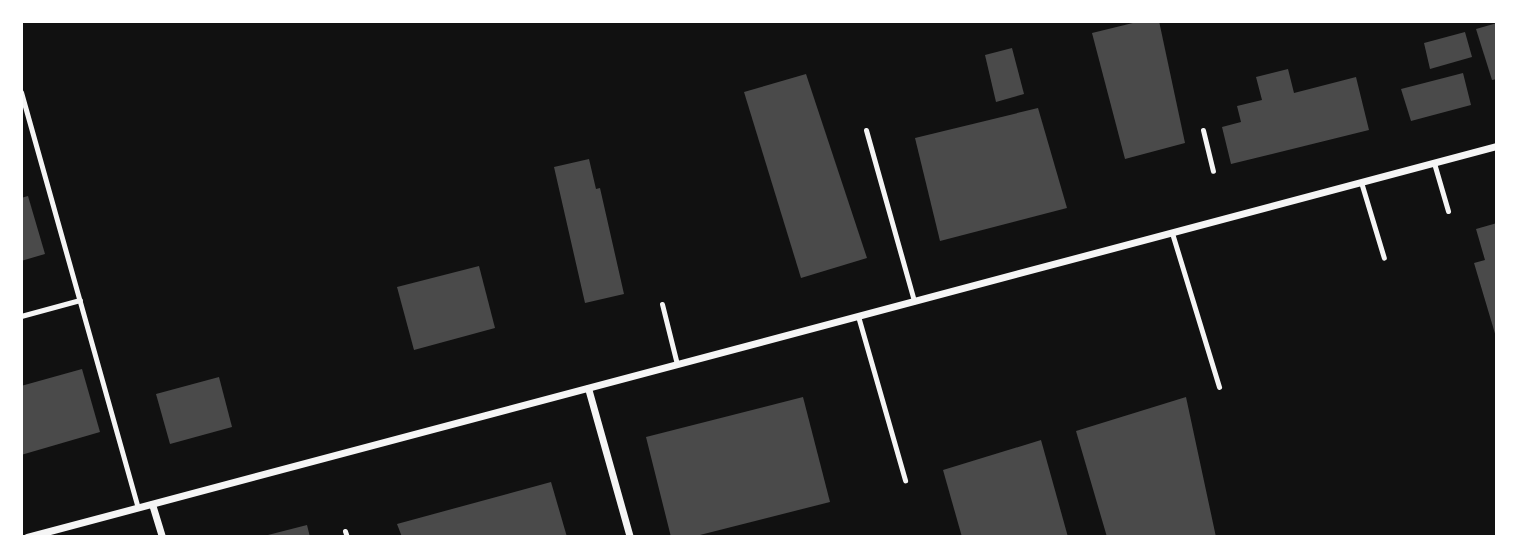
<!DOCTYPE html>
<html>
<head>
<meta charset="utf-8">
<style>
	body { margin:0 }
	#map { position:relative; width:1518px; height:558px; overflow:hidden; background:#111; font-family:Roboto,sans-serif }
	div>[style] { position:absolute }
	.building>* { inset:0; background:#4a4a4a }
	.service>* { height:5px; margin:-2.5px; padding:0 2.5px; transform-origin:2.5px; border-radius:2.5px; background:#f5f5f5 }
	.minor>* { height:7px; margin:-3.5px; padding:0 3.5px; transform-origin:3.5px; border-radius:3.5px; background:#f5f5f5 }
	span { translate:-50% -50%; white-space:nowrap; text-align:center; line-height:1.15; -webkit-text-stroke:5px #fff; paint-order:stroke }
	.frame { position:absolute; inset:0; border:23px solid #fff; pointer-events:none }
</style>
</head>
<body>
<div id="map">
	<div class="building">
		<div style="clip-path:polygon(1141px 21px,1159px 21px,1185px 143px,1125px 159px,1092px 33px)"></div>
		<div style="clip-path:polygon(1497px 23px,1497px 79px,1492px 80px,1476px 29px)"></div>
		<div style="clip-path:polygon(1465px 32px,1472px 57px,1430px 69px,1424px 43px)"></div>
		<div style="clip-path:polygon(1012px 48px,1024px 94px,996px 102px,985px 55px)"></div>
		<div style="clip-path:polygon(1288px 69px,1294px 93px,1356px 77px,1369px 130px,1231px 164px,1222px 127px,1241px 122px,1237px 106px,1262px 100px,1256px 77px)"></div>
		<div style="clip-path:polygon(1463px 73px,1471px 105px,1411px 121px,1401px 89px)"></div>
		<div style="clip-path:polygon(806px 74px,867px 258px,801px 278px,744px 92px)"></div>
		<div style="clip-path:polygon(1038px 108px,1067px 208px,940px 241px,915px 138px)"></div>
		<div style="clip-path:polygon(589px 159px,596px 189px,600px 188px,624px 294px,585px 303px,554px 167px)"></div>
		<div style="clip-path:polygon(28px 196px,45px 254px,21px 261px,21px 198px)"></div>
		<div style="clip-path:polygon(1497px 223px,1497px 337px,1496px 337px,1474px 263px,1485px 260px,1476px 229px)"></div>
		<div style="clip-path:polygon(479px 266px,495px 328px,414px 350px,397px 287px)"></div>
		<div style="clip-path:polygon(82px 369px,100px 432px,21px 455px,21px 386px)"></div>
		<div style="clip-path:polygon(219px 377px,232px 427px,170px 444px,156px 394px)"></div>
		<div style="clip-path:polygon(803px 397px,830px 502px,692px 537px,671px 537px,646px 437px)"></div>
		<div style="clip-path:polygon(1186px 397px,1216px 537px,1107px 537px,1076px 431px)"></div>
		<div style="clip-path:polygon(1041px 440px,1068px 537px,962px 537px,943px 470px)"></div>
		<div style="clip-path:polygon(551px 482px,567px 537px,402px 537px,397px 524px)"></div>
		<div style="clip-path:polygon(307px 525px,310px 537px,264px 537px,264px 536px)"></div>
	</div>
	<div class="service">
		<div style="left:21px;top:92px;width:431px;rotate:74.3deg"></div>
		<div style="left:866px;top:130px;width:178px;rotate:74.3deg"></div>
		<div style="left:1203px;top:130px;width:42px;rotate:76.3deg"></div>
		<div style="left:1434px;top:163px;width:50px;rotate:73.7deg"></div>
		<div style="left:1361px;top:182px;width:79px;rotate:73.2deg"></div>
		<div style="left:1172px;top:233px;width:161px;rotate:73deg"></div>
		<div style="left:662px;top:304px;width:62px;rotate:76deg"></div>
		<div style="left:21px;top:316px;width:61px;rotate:-15.2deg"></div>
		<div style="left:858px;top:316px;width:171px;rotate:74deg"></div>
		<div style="left:345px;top:531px;width:6px;rotate:72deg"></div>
	</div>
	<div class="minor">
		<div style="left:588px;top:388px;width:155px;rotate:74.3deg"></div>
		<div style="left:152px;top:504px;width:34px;rotate:73deg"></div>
		<div style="left:27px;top:537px;width:1521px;rotate:-14.9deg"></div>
	</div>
	<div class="frame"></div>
</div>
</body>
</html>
